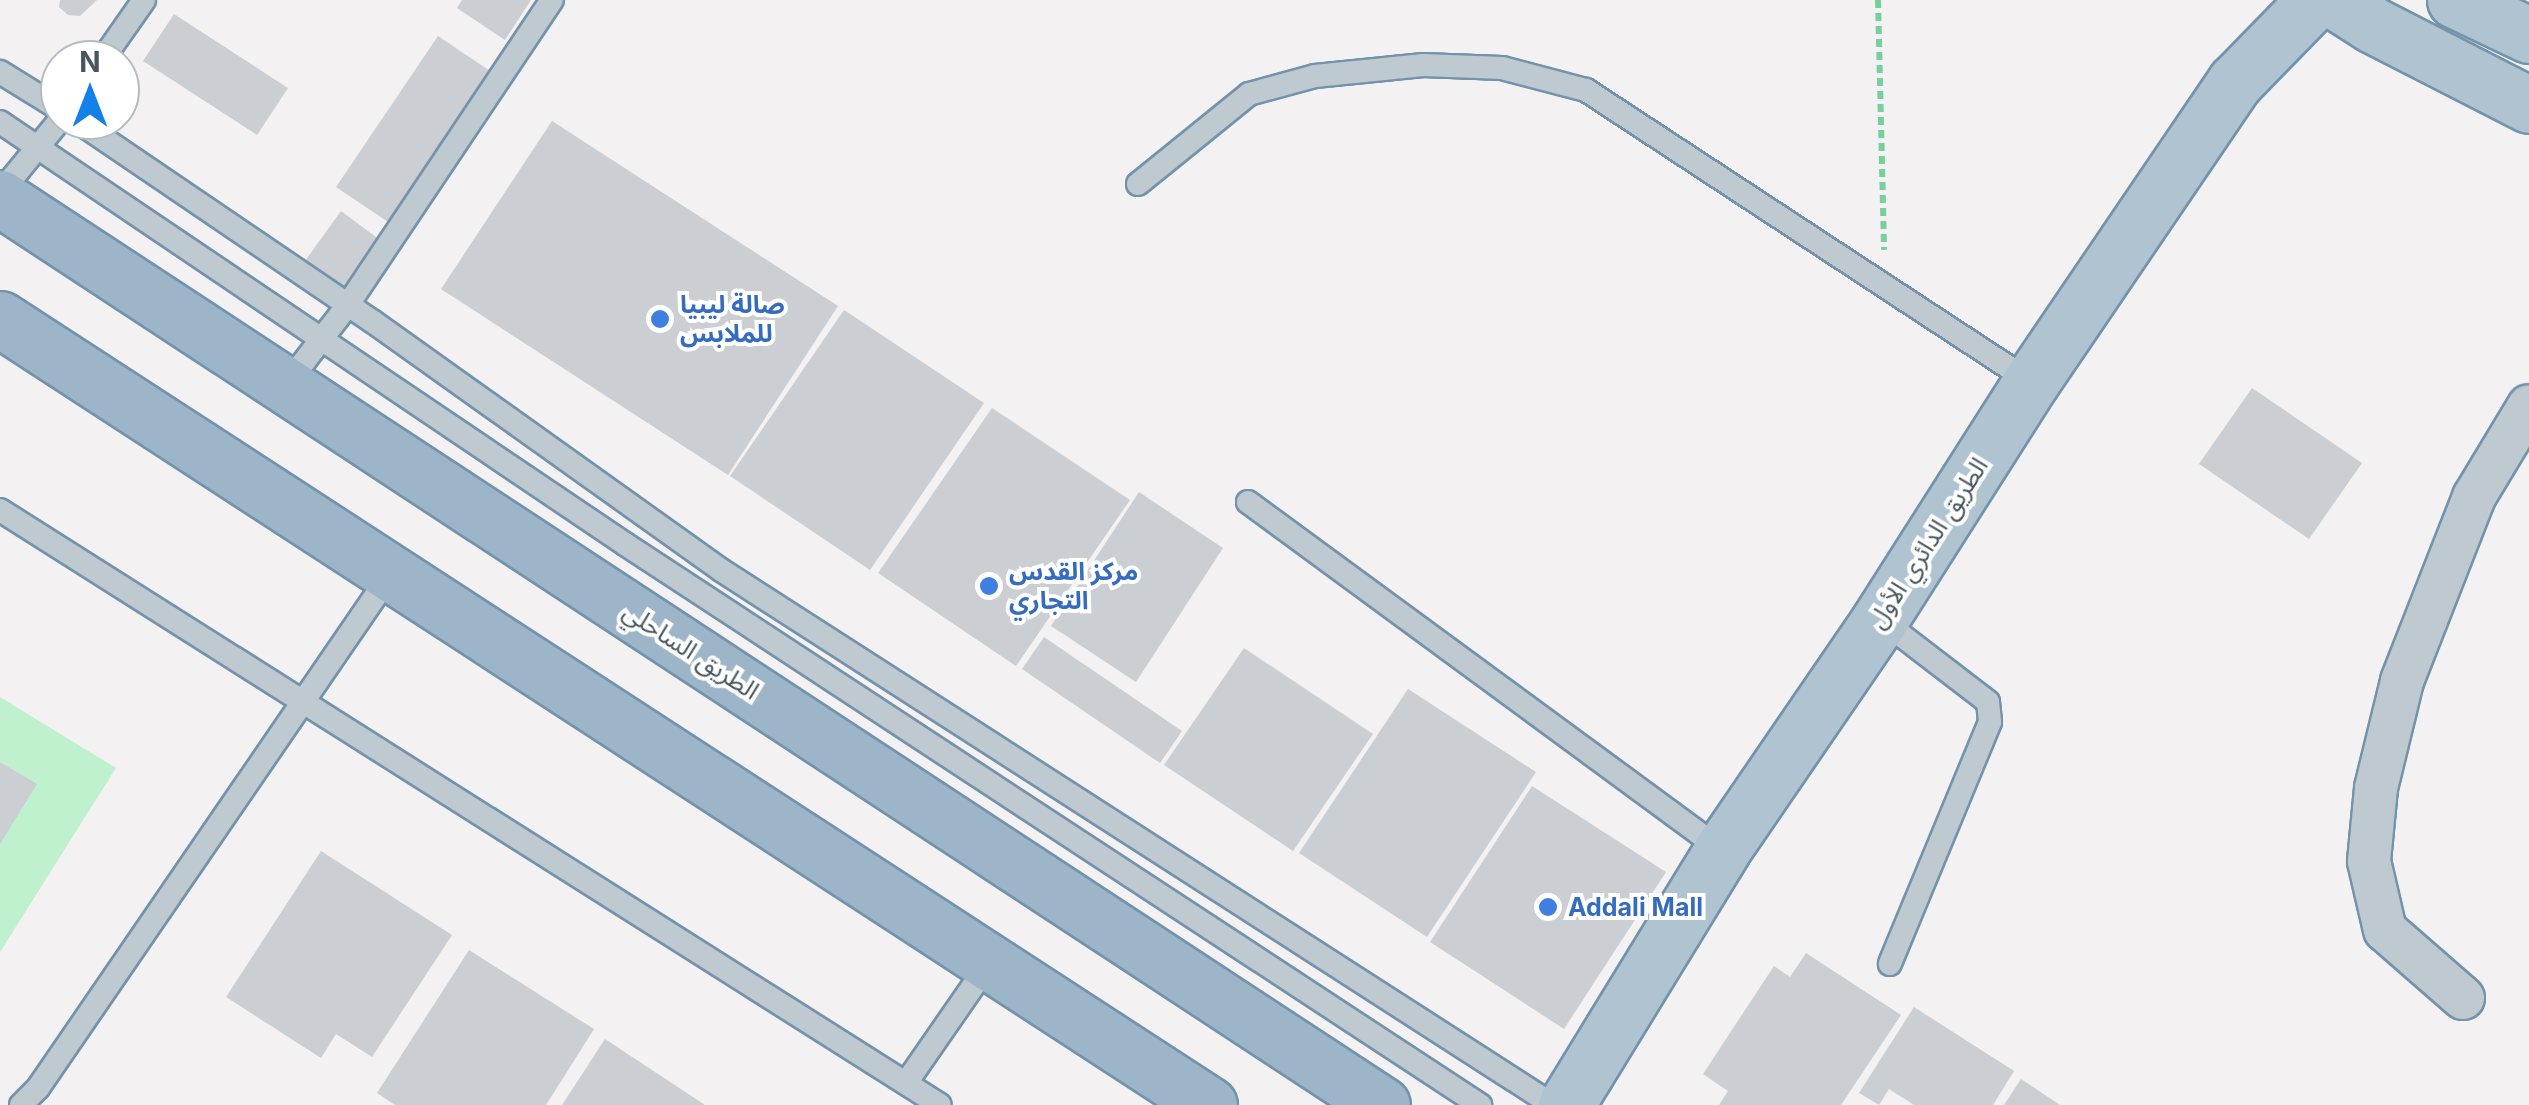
<!DOCTYPE html>
<html>
<head>
<meta charset="utf-8">
<style>
	body { margin:0 }
	#map { position:relative; width:2529px; height:1105px; overflow:hidden; background:#f3f1f1; font-family:Inter,"Noto Sans Arabic",sans-serif }
	div>[style] { position:absolute }
	.green>* { inset:0; background:#bff1cf }
	.building>* { inset:0; background:#cbced3 }
	.path>* { height:6px; margin-top:-3px; transform-origin:0; background:repeating-linear-gradient(90deg,#76d09d 0 8px,transparent 0 13px) }
	.roads { filter:drop-shadow(2px 0 #7393ac) drop-shadow(-2px 0 #7393ac) drop-shadow(0 2px #7393ac) drop-shadow(0 -2px #7393ac) }
	.service>* { height:22px; margin:-11px; padding:0 11px; transform-origin:11px; border-radius:11px; background:#bec9d0 }
	.minor>* { height:42px; margin:-21px; padding:0 21px; transform-origin:21px; border-radius:21px; background:#bec9d0 }
	.primary>* { height:55px; margin:-27.5px; padding:0 27.5px; transform-origin:27.5px; border-radius:27.5px; background:#b0c3d0 }
	.trunk>* { height:55px; margin:-27.5px; padding:0 27.5px; transform-origin:27.5px; border-radius:27.5px; background:#9cb5c8 }
	.dots>* { width:28px; height:28px; translate:-50% -50%; box-sizing:border-box; border:5px solid #fff; border-radius:50% }
	span { translate:-50% -50%; white-space:nowrap; text-align:center; line-height:1.15; -webkit-text-stroke:8px #fff; paint-order:stroke }
	.shop-label { font-size:25px; color:#366cbe; font-weight:700 }
	.left { translate:0 -50%; text-align:left }
	.street-label { font-size:25px; color:#48565f }
	.north { position:absolute; left:40px; top:40px; width:100px; height:100px; box-sizing:border-box; background:#fff; border:2px solid #b6bbbf; border-radius:50%; rotate:0deg; font-size:28px; font-weight:700; line-height:40px; text-align:center; color:#48565f }
	.north::after { content:''; display:block; margin:auto; width:35px; height:45px; background:#1481ea; clip-path:polygon(50% 0,100% 100%,50% 72%,0 100%) }
</style>
</head>
<body>
<div id="map">
	<div class="green">
		<div style="clip-path:polygon(0 697px,116px 768px,0 952px)"></div>
	</div>
	<div class="building">
		<div style="clip-path:polygon(60px 0,97px 0,80px 16px,68px 15px,59px 7px)"></div>
		<div style="clip-path:polygon(462px 0,531px 0,505px 40px,457px 8px)"></div>
		<div style="clip-path:polygon(174px 14px,288px 88px,257px 135px,143px 61px)"></div>
		<div style="clip-path:polygon(438px 36px,499px 77px,397px 228px,336px 187px)"></div>
		<div style="clip-path:polygon(552px 121px,838px 306px,728px 475px,441px 289px)"></div>
		<div style="clip-path:polygon(341px 211px,380px 240px,344px 290px,305px 261px)"></div>
		<div style="clip-path:polygon(844px 310px,984px 403px,870px 570px,730px 476px)"></div>
		<div style="clip-path:polygon(2252px 388px,2362px 463px,2309px 539px,2199px 464px)"></div>
		<div style="clip-path:polygon(992px 408px,1130px 500px,1016px 666px,878px 573px)"></div>
		<div style="clip-path:polygon(1139px 492px,1223px 548px,1136px 682px,1051px 626px)"></div>
		<div style="clip-path:polygon(1044px 637px,1182px 731px,1160px 763px,1022px 669px)"></div>
		<div style="clip-path:polygon(1244px 648px,1373px 734px,1293px 851px,1164px 765px)"></div>
		<div style="clip-path:polygon(1408px 689px,1536px 772px,1427px 937px,1299px 853px)"></div>
		<div style="clip-path:polygon(0 762px,37px 784px,0 844px)"></div>
		<div style="clip-path:polygon(1532px 786px,1666px 872px,1564px 1029px,1430px 942px)"></div>
		<div style="clip-path:polygon(321px 851px,452px 935px,372px 1057px,336px 1034px,321px 1058px,226px 997px)"></div>
		<div style="clip-path:polygon(469px 950px,594px 1029px,546px 1105px,395px 1105px,377px 1093px)"></div>
		<div style="clip-path:polygon(1806px 953px,1901px 1015px,1841px 1105px,1719px 1105px,1728px 1091px,1703px 1074px,1774px 966px,1790px 977px)"></div>
		<div style="clip-path:polygon(1914px 1007px,2014px 1071px,1993px 1105px,1914px 1105px,1889px 1089px,1879px 1105px,1859px 1093px)"></div>
		<div style="clip-path:polygon(605px 1039px,705px 1105px,562px 1105px)"></div>
		<div style="clip-path:polygon(2021px 1079px,2060px 1105px,2004px 1105px)"></div>
	</div>
	<div class="path">
		<div style="left:1878px;top:0;width:250px;rotate:88.6deg"></div>
	</div>
	<div class="roads">
		<div class="service">
			<div style="left:102px;top:60px;width:73px;rotate:-55deg"></div>
			<div style="left:0;top:72px;width:70px;rotate:31.7deg"></div>
			<div style="left:76px;top:120px;width:358px;rotate:34.2deg"></div>
			<div style="left:372px;top:321px;width:429px;rotate:35.5deg"></div>
			<div style="left:721px;top:570px;width:989px;rotate:32.74deg"></div>
			<div style="left:0;top:122px;width:754px;rotate:34.03deg"></div>
			<div style="left:625px;top:544px;width:1023px;rotate:33.27deg"></div>
			<div style="left:1138px;top:184px;width:143px;rotate:-39deg"></div>
			<div style="left:1249px;top:94px;width:68px;rotate:-15.3deg"></div>
			<div style="left:1315px;top:76px;width:109px;rotate:-5.8deg"></div>
			<div style="left:1423px;top:65px;width:79px;rotate:2.2deg"></div>
			<div style="left:1502px;top:68px;width:87px;rotate:14.7deg"></div>
			<div style="left:1586px;top:90px;width:532px;rotate:33.27deg"></div>
			<div style="left:0;top:193px;width:94px;rotate:-50.6deg"></div>
			<div style="left:286px;top:385px;width:100px;rotate:-52.3deg"></div>
			<div style="left:347px;top:306px;width:368px;rotate:-56.2deg"></div>
			<div style="left:1248px;top:502px;width:588px;rotate:36.29deg"></div>
			<div style="left:0;top:510px;width:1112px;rotate:32.33deg"></div>
			<div style="left:1880px;top:619px;width:136px;rotate:37.5deg"></div>
			<div style="left:1988px;top:702px;width:20px;rotate:84deg"></div>
			<div style="left:1990px;top:722px;width:262px;rotate:112.5deg"></div>
			<div style="left:906px;top:1083px;width:146px;rotate:-55.3deg"></div>
			<div style="left:21px;top:1105px;width:24px;rotate:-45deg"></div>
			<div style="left:38px;top:1088px;width:626px;rotate:-55.55deg"></div>
		</div>
		<div class="minor">
			<div style="left:2463px;top:998px;width:103px;rotate:-138.9deg"></div>
			<div style="left:2385px;top:930px;width:71px;rotate:-103.1deg"></div>
			<div style="left:2369px;top:861px;width:73px;rotate:-84.5deg"></div>
			<div style="left:2376px;top:788px;width:110px;rotate:-76.3deg"></div>
			<div style="left:2402px;top:681px;width:198px;rotate:-68.6deg"></div>
			<div style="left:2474px;top:497px;width:106px;rotate:-58.9deg"></div>
		</div>
		<div class="primary">
			<div style="left:2334px;top:0;width:46px;rotate:32.7deg"></div>
			<div style="left:2373px;top:25px;width:175px;rotate:27.1deg"></div>
			<div style="left:2455px;top:0;width:82px;rotate:25.3deg"></div>
			<div style="left:1566px;top:1105px;width:299px;rotate:-58.5deg"></div>
			<div style="left:1722px;top:850px;width:280px;rotate:-55.6deg"></div>
			<div style="left:1880px;top:619px;width:281px;rotate:-57.5deg"></div>
			<div style="left:2031px;top:382px;width:363px;rotate:-55.8deg"></div>
			<div style="left:2235px;top:82px;width:115px;rotate:-45.7deg"></div>
		</div>
		<div class="trunk">
			<div style="left:0;top:198px;width:1653px;rotate:33.28deg"></div>
			<div style="left:0;top:319px;width:1442px;rotate:33.03deg"></div>
		</div>
	</div>
	<div class="dots">
		<div style="left:660px;top:319px;background:#3f7fe0"></div>
		<div style="left:989px;top:586px;background:#3f7fe0"></div>
		<div style="left:1548px;top:907px;background:#3f7fe0"></div>
	</div>
	<div class="shop-label">
		<span class="left" style="left:680px;top:319px">صالة ليبيا<br>للملابس</span>
		<span class="left" style="left:1009px;top:586px">مركز القدس<br>التجاري</span>
		<span class="left" style="left:1568px;top:907px">Addali Mall</span>
	</div>
	<div class="street-label">
		<span style="left:1928px;top:543px;rotate:-57deg">الطريق الدائري الأول</span>
		<span style="left:691px;top:651px;rotate:33deg">الطريق الساحلي</span>
	</div>
	<div class="north">N</div>
</div>
</body>
</html>
